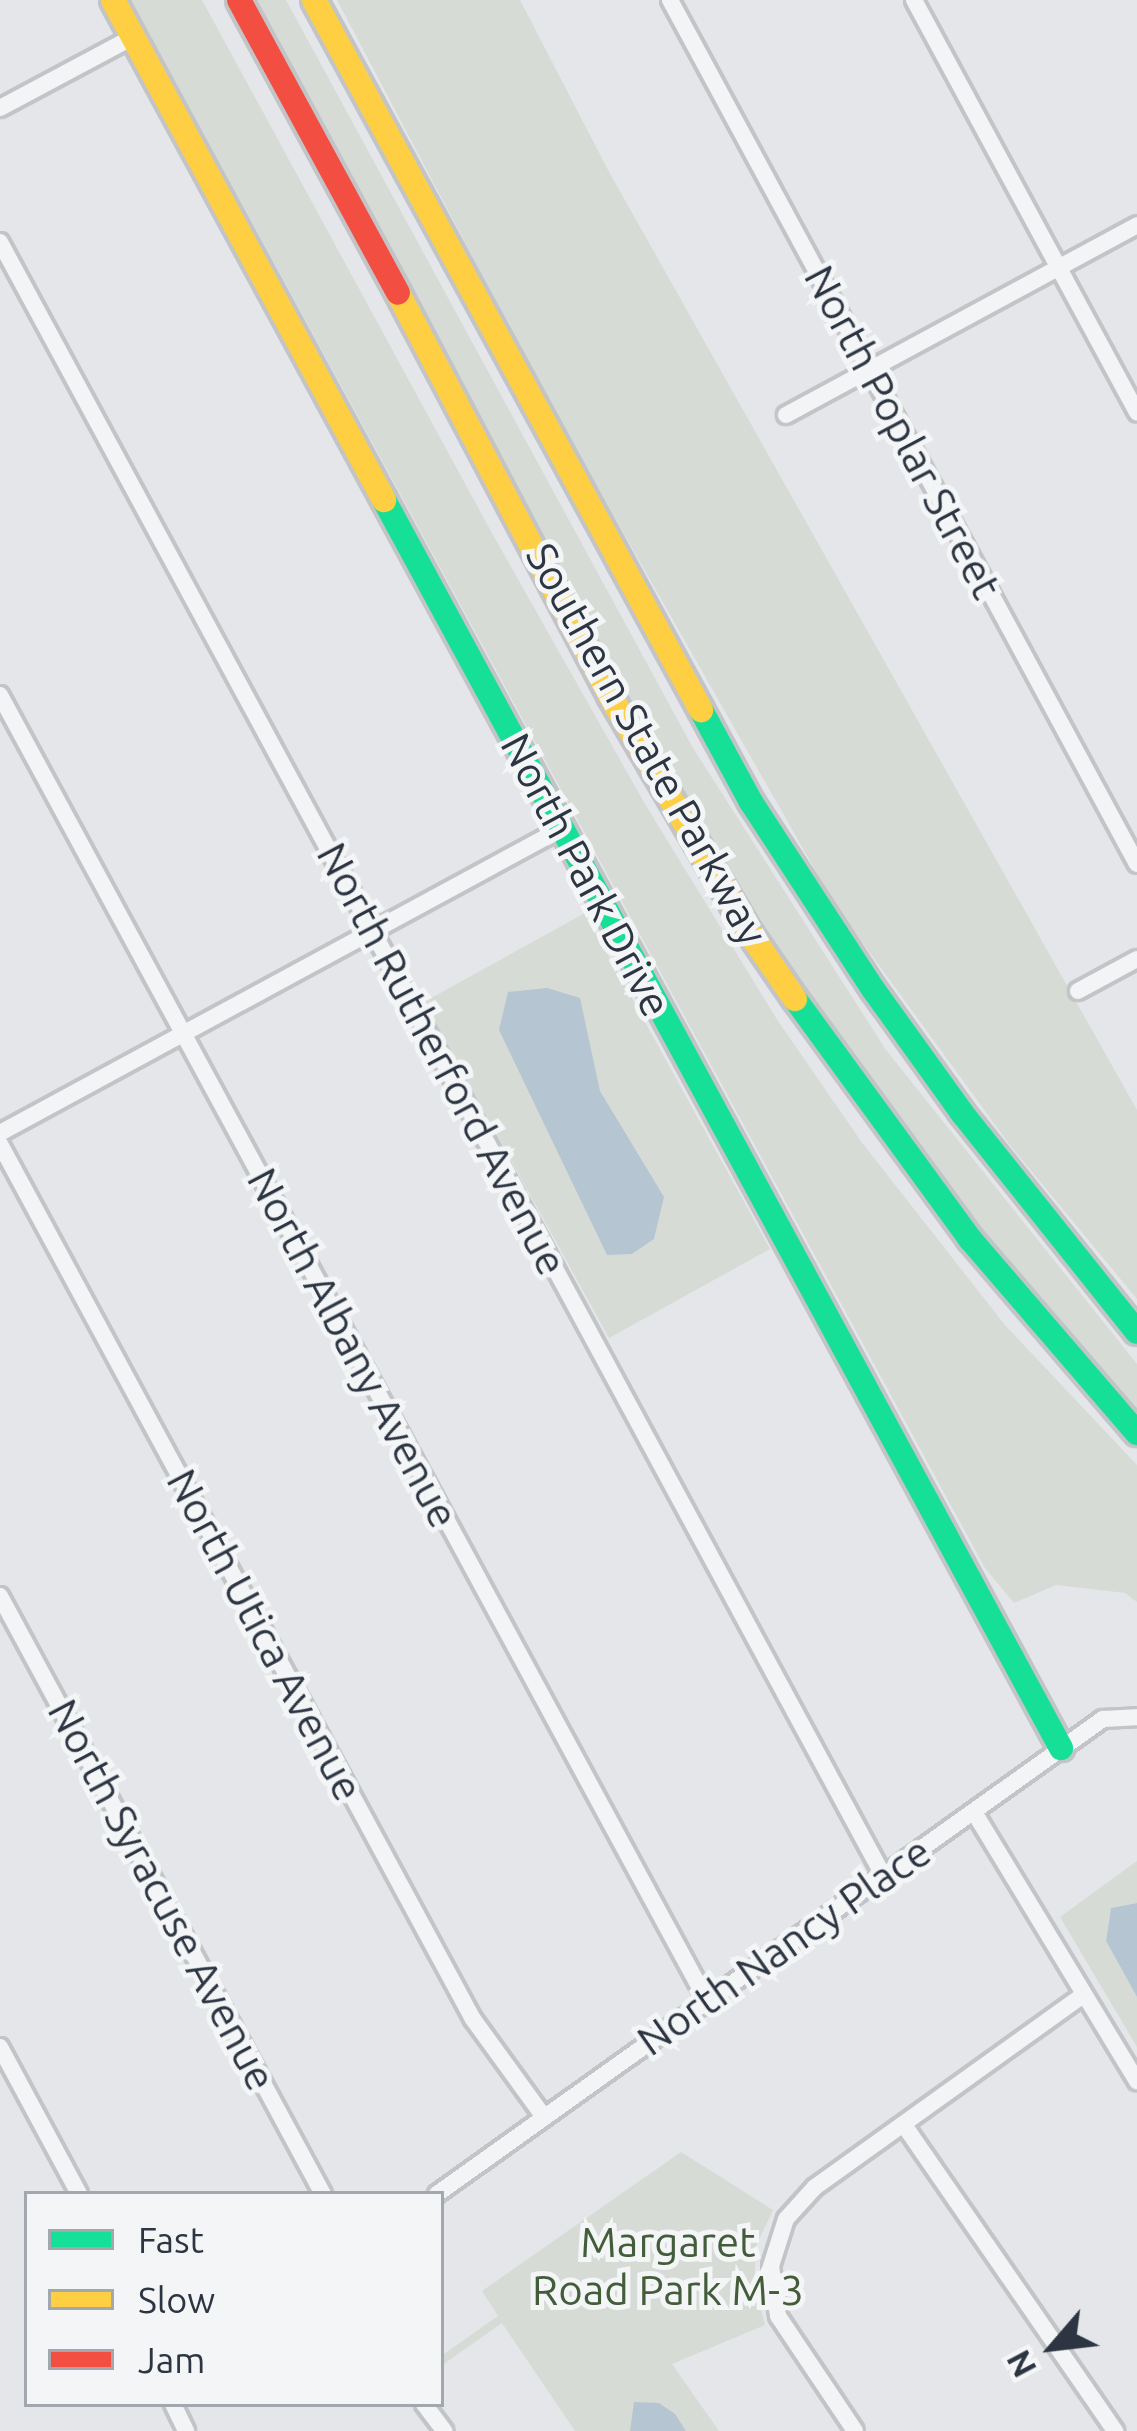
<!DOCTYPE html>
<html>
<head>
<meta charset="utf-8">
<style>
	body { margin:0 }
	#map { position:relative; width:1137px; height:2431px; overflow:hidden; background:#e4e6e9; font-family:Ubuntu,sans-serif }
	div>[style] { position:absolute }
	.green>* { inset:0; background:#d6dcd5 }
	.water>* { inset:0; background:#b5c5d1 }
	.roads { filter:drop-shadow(3px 0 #c2c4c7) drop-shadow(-3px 0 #c2c4c7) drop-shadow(0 3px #c2c4c7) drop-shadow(0 -3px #c2c4c7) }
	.street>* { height:16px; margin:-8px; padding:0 8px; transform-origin:8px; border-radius:8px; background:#f3f4f6 }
	.fast>* { height:24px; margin:-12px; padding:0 12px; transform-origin:12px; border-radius:12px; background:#16e098 }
	.slow>* { height:24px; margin:-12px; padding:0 12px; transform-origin:12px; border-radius:12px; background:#ffcf43 }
	.jam>* { height:24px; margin:-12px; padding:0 12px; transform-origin:12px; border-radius:12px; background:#f24e42 }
	span { translate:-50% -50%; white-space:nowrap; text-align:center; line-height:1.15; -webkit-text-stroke:10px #f3f5f7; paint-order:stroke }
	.street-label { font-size:42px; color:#2c3541 }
	.park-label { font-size:42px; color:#435c3a }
	.legend { position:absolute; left:24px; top:2191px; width:420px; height:216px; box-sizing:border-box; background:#f3f5f7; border:3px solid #a3a8ae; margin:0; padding:15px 21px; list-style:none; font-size:36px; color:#2c3541 }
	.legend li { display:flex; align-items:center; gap:24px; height:60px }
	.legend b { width:60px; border:3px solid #a3a8ae }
	.north { position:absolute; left:993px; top:2287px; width:120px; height:120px; -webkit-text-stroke:9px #f3f5f7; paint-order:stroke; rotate:242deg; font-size:33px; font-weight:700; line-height:48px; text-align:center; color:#2c3541 }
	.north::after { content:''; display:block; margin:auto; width:42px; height:54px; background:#2c3541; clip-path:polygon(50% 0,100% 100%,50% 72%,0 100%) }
</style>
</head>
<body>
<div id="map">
	<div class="green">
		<div style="clip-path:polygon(131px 0,202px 0,493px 535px,645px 804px,778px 1021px,863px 1144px,1005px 1325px,1137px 1465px,1137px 1602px,1125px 1593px,1056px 1585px,1014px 1603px,985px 1568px)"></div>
		<div style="clip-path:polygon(252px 0,286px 0,693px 748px,886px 1050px,1137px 1364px,1137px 1415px,936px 1177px,751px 907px,662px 762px)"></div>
		<div style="clip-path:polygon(337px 0,520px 0,608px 170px,1137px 1110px,1137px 1299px,1009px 1144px,835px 905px,549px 402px)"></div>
		<div style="clip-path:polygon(585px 913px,770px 1249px,609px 1338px,424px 1002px)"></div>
		<div style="clip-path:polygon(1137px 1861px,1137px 1903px,1111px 1908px,1106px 1941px,1137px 1997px,1137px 2047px,1060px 1917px)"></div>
		<div style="clip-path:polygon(681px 2152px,773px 2210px,756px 2246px,754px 2285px,765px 2325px,672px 2364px,719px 2431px,575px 2431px,502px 2323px,441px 2366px,441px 2356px,498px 2316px,482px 2291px)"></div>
	</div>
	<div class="water">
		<div style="clip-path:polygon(547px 988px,580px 998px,600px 1091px,664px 1197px,654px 1239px,632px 1254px,607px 1255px,499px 1030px,508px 992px)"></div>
		<div style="clip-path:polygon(1137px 1903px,1137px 1997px,1106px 1941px,1111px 1908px)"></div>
		<div style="clip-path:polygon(634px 2402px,659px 2403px,675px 2414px,686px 2431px,630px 2431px)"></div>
	</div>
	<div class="roads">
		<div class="street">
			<div style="left:670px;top:0;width:982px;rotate:61.61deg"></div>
			<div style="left:914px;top:0;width:469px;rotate:61.6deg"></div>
			<div style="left:0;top:108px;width:151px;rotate:-28.1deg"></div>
			<div style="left:0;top:242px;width:1856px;rotate:61.6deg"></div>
			<div style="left:786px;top:415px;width:399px;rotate:-28.4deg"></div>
			<div style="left:0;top:695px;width:1485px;rotate:61.57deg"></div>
			<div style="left:1078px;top:991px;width:67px;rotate:-28.5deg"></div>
			<div style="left:0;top:1133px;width:638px;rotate:-28.45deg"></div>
			<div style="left:0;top:1144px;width:995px;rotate:61.61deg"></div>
			<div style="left:473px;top:2019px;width:121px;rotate:54.1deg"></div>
			<div style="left:0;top:1596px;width:680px;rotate:61.63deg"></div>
			<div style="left:974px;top:1812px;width:315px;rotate:58.8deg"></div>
			<div style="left:0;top:2047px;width:167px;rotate:61.7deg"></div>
			<div style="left:904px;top:2125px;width:372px;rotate:55.4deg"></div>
			<div style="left:437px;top:2194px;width:818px;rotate:-35.5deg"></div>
			<div style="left:1103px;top:1719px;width:34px;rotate:-3deg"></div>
			<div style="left:173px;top:2404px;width:30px;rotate:64deg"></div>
			<div style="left:424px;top:2404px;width:34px;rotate:53deg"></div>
			<div style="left:855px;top:2431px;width:138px;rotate:-123.8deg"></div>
			<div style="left:778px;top:2316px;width:50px;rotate:-98deg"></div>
			<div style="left:771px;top:2266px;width:49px;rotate:-72.3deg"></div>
			<div style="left:786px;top:2219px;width:43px;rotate:-47.8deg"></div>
			<div style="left:815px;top:2187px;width:330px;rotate:-35.6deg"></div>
		</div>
		<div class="fast">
			<div style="left:384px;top:500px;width:1420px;rotate:61.52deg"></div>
			<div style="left:701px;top:710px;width:105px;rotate:61.5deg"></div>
			<div style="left:751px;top:802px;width:223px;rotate:56.9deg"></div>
			<div style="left:873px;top:989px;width:153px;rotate:54.3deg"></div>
			<div style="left:962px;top:1113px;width:280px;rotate:51.4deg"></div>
			<div style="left:795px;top:999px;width:297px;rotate:53.9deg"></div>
			<div style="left:970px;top:1239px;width:256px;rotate:49.3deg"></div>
		</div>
		<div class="slow">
			<div style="left:113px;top:0;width:569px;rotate:61.54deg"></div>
			<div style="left:314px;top:0;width:809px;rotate:61.41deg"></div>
			<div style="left:398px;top:293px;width:457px;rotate:62.2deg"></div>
			<div style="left:611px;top:697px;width:269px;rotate:59.6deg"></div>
			<div style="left:747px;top:929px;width:85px;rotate:55.6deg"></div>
		</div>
		<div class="jam">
			<div style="left:239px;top:0;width:333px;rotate:61.5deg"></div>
		</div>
	</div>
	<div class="street-label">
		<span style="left:903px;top:432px;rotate:62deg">North Poplar Street</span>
		<span style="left:647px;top:744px;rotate:61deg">Southern State Parkway</span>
		<span style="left:586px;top:875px;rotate:62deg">North Park Drive</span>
		<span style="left:442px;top:1059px;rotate:62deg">North Rutherford Avenue</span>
		<span style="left:353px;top:1348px;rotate:62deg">North Albany Avenue</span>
		<span style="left:265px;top:1635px;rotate:62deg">North Utica Avenue</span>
		<span style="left:162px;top:1895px;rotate:62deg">North Syracuse Avenue</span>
		<span style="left:784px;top:1946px;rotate:-35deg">North Nancy Place</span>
	</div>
	<div class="park-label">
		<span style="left:668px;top:2266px">Margaret<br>Road Park M-3</span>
	</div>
	<ul class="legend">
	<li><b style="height:15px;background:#16e098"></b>Fast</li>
	<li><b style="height:15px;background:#ffcf43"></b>Slow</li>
	<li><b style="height:15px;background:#f24e42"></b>Jam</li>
	</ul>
	<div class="north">N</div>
</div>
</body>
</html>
